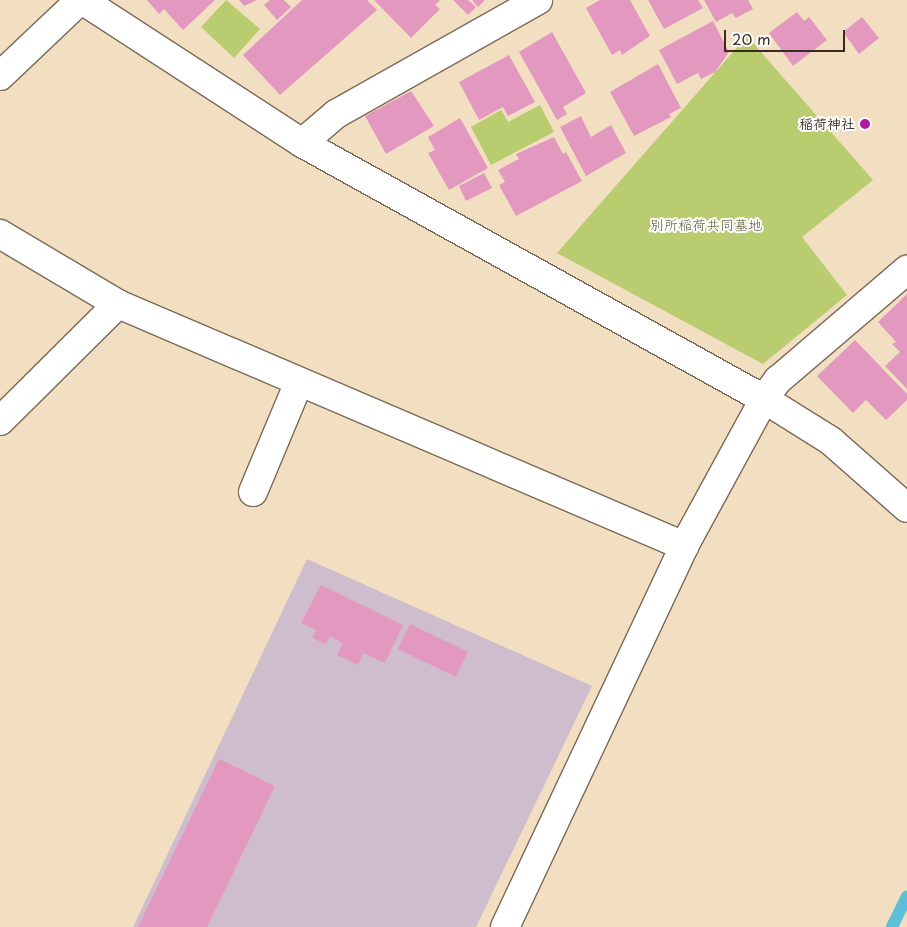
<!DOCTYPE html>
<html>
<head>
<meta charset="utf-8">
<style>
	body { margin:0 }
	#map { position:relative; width:907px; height:927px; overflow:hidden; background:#f2dfc1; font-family:"Playpen Sans","Klee One",sans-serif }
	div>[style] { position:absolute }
	.industrial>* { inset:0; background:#cfbdce }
	.green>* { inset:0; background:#b9cc6f }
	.stream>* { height:12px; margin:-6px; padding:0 6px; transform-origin:6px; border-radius:6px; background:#5bbfd9 }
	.building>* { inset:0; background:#e398bf }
	.roads { filter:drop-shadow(1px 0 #7b6957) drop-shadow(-1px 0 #7b6957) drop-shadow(0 1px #7b6957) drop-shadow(0 -1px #7b6957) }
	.minor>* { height:28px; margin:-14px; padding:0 14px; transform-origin:14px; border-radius:14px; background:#fff }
	.dots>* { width:14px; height:14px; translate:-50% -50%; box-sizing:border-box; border:2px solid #fff; border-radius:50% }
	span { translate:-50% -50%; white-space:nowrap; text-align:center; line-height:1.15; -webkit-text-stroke:4px #fff; paint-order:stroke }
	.poi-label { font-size:14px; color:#3b2a1e; font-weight:700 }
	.right { translate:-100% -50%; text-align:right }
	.park-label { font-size:14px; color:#615b36 }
	.scale { position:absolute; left:724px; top:30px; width:121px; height:22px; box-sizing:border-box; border:2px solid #3b2a1e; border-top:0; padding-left:6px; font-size:15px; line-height:18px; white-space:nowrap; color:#3b2a1e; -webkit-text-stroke:4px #fff; paint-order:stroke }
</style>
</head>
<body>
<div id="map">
	<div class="industrial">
		<div style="clip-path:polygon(307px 559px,592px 686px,476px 927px,133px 927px)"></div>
	</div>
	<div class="green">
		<div style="clip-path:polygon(226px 0,260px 29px,234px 58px,201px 27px)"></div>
		<div style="clip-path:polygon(747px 36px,873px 180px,802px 237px,847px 295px,763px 364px,557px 253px)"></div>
		<div style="clip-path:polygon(540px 105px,554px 132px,491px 165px,471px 127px,501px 110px,508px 122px)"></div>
	</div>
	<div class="stream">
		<div style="left:892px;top:927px;width:34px;rotate:-64deg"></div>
	</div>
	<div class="building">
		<div style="clip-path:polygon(147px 0,215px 0,183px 30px,164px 9px,159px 14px)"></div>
		<div style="clip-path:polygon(239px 0,257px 0,244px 6px)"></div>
		<div style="clip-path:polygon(270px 0,284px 0,291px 7px,277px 20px,264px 5px)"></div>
		<div style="clip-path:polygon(302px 0,367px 0,377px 10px,280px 95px,243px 55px)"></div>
		<div style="clip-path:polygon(374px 0,440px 0,435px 5px,440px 9px,411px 38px)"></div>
		<div style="clip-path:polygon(453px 0,468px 0,476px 7px,468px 15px)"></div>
		<div style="clip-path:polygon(472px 0,485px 0,478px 7px)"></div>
		<div style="clip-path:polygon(600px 0,630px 0,650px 36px,622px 55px,620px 50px,612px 55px,586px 8px)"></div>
		<div style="clip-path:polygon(648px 0,698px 0,703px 8px,664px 29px)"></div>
		<div style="clip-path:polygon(704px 0,748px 0,753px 9px,736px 18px,732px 13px,716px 22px)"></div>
		<div style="clip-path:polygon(797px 12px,804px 21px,809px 17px,827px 40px,793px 66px,769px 33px)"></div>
		<div style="clip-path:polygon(862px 17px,879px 38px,859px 54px,843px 32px)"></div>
		<div style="clip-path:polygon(713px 21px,729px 52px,715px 72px,701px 79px,698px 73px,677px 84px,659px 50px)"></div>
		<div style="clip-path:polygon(552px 32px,586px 93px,563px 107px,567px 114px,557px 120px,519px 52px)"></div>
		<div style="clip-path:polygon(509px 55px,535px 102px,508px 116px,503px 107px,479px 120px,459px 82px)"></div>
		<div style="clip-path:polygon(658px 64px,681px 108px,669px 114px,671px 117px,634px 136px,610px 92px)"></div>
		<div style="clip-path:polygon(411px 91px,434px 126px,386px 154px,365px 116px)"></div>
		<div style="clip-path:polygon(581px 116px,591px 137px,611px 125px,626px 153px,586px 176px,560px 127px)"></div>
		<div style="clip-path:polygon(460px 118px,488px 168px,449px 190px,428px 153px,435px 150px,428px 137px)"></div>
		<div style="clip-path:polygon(554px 137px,563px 154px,566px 152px,582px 181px,516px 216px,499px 185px,505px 182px,498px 170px,519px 159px,516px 154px)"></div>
		<div style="clip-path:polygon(484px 173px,492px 188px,466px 201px,459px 186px)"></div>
		<div style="clip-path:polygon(907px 294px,907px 389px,885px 366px,900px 352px,892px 344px,896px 342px,878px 322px)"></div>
		<div style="clip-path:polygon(855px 340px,907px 394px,907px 400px,886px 420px,866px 400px,853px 413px,817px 376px)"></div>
		<div style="clip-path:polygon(321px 585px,403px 625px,385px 663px,363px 653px,358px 665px,337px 655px,343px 643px,330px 636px,326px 644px,312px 638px,316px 630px,301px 623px)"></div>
		<div style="clip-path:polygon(410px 624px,468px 652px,456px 677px,398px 649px)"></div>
		<div style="clip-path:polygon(219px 759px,275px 786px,207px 927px,138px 927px)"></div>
	</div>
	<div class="roads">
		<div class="minor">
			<div style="left:82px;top:0;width:262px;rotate:33deg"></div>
			<div style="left:302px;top:143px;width:528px;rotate:28.99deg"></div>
			<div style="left:764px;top:399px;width:79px;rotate:32.1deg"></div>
			<div style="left:831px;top:441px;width:101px;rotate:41.4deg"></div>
			<div style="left:0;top:76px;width:110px;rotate:-43.5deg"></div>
			<div style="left:302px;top:143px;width:45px;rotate:-40.5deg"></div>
			<div style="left:336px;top:114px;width:232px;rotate:-29.4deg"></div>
			<div style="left:0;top:234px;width:137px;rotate:30.7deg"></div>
			<div style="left:118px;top:304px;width:616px;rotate:23.15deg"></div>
			<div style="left:0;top:421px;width:166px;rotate:-44.8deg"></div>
			<div style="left:253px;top:492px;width:119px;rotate:-67.3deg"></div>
			<div style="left:505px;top:927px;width:421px;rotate:-64.8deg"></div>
			<div style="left:684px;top:546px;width:167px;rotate:-61.4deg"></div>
			<div style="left:764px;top:399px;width:24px;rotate:-54deg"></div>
			<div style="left:778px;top:380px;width:170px;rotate:-40.5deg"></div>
		</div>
	</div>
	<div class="dots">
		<div style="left:865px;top:124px;background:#b5179e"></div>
	</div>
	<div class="poi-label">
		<span class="right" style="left:855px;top:124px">稲荷神社</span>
	</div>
	<div class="park-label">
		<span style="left:706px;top:225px">別所稲荷共同墓地</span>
	</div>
	<div class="scale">20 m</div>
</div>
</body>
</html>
